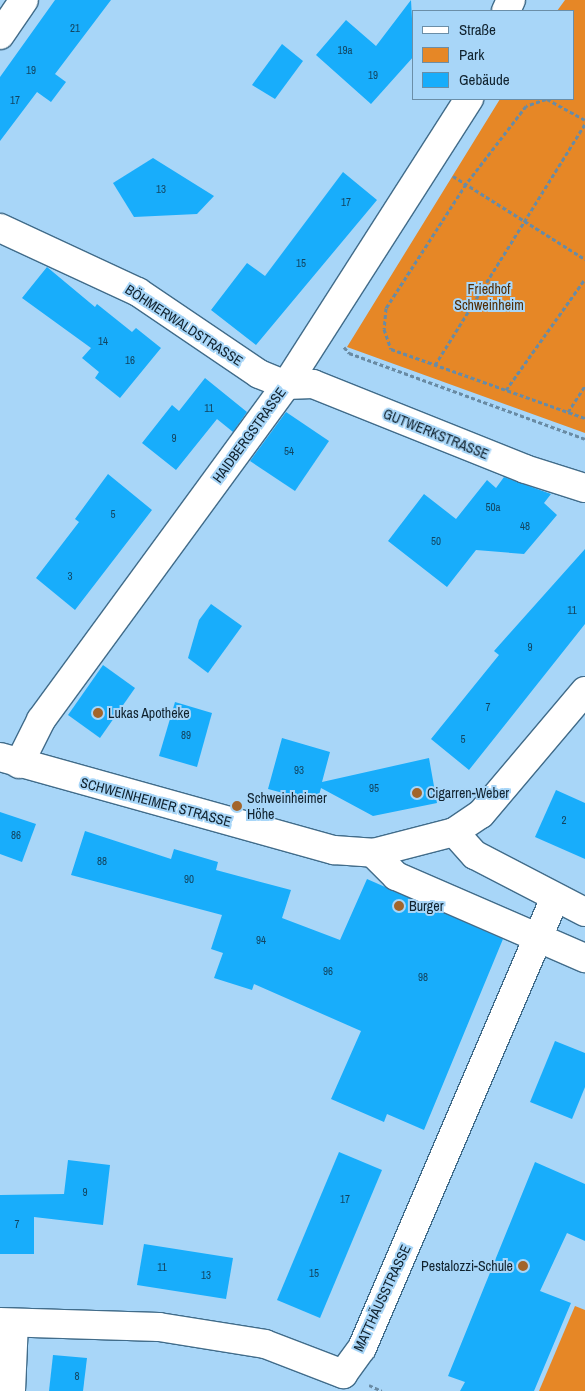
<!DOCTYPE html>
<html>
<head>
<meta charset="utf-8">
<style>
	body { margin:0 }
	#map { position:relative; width:585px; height:1391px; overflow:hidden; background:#a8d6f8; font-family:"Archivo Narrow",sans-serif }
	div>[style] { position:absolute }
	.green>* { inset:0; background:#e68726 }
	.building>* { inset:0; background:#18adfb }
	.path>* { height:3px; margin-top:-1.5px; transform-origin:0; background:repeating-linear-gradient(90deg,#698ba4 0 4px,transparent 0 6.5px) }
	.roads { filter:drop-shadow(1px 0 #416c8a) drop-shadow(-1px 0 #416c8a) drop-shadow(0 1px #416c8a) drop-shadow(0 -1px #416c8a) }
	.minor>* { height:28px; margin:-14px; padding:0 14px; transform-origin:14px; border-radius:14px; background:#fff }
	.dots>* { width:14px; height:14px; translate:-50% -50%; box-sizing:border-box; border:2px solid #a8d6f8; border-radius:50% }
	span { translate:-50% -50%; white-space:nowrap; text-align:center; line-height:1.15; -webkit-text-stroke:4px #a8d6f8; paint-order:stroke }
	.number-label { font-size:11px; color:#124561 }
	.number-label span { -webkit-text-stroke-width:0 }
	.park-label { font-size:14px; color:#522c03 }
	.street-label { font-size:14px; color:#10222e }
	.poi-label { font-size:14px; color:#10222e }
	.left { translate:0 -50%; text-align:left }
	.right { translate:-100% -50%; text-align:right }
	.legend { position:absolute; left:412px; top:10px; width:162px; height:90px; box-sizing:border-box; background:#a8d6f8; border:1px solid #6b8ea7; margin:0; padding:6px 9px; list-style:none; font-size:15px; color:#10222e }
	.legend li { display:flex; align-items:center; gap:10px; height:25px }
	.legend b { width:25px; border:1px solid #6b8ea7 }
</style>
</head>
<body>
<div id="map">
	<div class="green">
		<div style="clip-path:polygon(565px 0,585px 0,585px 433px,347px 347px,500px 99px,574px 99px,574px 11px,557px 11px)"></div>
		<div style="clip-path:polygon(575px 1306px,585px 1310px,585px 1391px,539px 1391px)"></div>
	</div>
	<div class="building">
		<div style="clip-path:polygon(55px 0,111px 0,55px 74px,66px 82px,51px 102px,37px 92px,0 141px,0 77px)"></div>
		<div style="clip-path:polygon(411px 0,414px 56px,371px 104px,316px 55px,346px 20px,376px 46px)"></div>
		<div style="clip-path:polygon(282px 44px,303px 61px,275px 99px,252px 85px)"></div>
		<div style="clip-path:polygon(153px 158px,214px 196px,197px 214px,134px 217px,113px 183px)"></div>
		<div style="clip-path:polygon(343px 172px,377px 200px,256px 345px,211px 310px,247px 263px,265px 276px)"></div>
		<div style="clip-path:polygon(47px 267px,95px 307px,97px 304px,132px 332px,136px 328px,161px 348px,120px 398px,95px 378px,99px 372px,82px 358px,91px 348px,22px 298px)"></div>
		<div style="clip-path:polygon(205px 378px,247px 412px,233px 432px,217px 419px,176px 470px,142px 443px,172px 405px,179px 411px)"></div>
		<div style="clip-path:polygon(286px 412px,329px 441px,295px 491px,250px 461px)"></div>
		<div style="clip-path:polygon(108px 474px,152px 510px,75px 610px,36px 578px,79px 522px,75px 519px)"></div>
		<div style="clip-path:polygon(504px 477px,551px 494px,544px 503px,557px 515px,524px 554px,476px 550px,447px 587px,388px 541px,424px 494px,456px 519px,487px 480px,496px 488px)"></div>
		<div style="clip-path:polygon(585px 549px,585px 624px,469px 770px,431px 739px,499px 655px,494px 651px)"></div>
		<div style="clip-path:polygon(211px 604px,242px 626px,208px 673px,188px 658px,199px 620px)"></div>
		<div style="clip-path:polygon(103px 665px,135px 688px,100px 738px,68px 715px)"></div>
		<div style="clip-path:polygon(175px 702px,212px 713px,197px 767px,159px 756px)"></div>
		<div style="clip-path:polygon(282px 738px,330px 752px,322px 782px,429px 758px,437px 803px,373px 816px,321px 788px,317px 802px,268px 789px)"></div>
		<div style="clip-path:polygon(556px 790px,585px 803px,585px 859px,535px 837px)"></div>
		<div style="clip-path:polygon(0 812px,36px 824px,22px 862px,0 854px)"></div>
		<div style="clip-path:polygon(85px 831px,171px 859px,174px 849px,218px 862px,216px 870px,291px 890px,282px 918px,340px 940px,367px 879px,503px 939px,424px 1130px,387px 1114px,384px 1122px,331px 1099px,361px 1031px,254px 984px,252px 990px,214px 978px,223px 953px,211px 949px,222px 915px,71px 875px)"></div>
		<div style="clip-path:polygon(555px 1041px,585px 1053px,585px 1087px,572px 1119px,530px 1102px)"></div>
		<div style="clip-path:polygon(339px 1152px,382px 1170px,320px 1318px,277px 1300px)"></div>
		<div style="clip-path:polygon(68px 1160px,110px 1165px,103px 1225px,34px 1217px,34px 1254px,0 1254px,0 1195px,64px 1194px)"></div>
		<div style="clip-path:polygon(535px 1162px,585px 1184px,585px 1241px,567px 1233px,540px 1291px,571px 1303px,534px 1391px,460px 1391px,465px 1382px,448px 1376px)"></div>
		<div style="clip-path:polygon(144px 1244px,233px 1258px,226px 1299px,137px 1285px)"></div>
		<div style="clip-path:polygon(53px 1355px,87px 1358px,83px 1391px,49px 1391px)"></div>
	</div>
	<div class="path">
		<div style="left:546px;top:99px;width:21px;rotate:161deg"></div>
		<div style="left:526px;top:106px;width:98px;rotate:127.6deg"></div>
		<div style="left:466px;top:184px;width:148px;rotate:122.8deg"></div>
		<div style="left:386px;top:308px;width:21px;rotate:95deg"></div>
		<div style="left:384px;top:329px;width:21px;rotate:71deg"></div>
		<div style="left:391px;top:349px;width:206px;rotate:19.6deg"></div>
		<div style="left:547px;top:99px;width:43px;rotate:28.9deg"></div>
		<div style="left:453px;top:176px;width:156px;rotate:32.2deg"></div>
		<div style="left:344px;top:347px;width:8px;rotate:50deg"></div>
		<div style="left:349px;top:353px;width:251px;rotate:20deg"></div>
		<div style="left:435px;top:365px;width:284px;rotate:-58.1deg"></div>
		<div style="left:506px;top:390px;width:136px;rotate:-54.6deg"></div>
		<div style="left:568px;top:412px;width:31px;rotate:-57deg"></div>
		<div style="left:369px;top:1385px;width:14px;rotate:25deg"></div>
	</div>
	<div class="roads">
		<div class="minor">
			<div style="left:506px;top:11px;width:12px;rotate:-66deg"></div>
			<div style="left:0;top:35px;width:42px;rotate:-55.6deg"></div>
			<div style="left:0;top:228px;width:152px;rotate:24.9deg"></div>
			<div style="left:138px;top:292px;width:146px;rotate:34.1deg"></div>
			<div style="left:259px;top:374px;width:29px;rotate:22deg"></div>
			<div style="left:286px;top:385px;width:27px;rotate:-2deg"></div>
			<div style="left:313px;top:384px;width:228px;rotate:21.8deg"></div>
			<div style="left:525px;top:469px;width:63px;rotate:17.6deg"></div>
			<div style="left:0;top:757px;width:347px;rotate:15.6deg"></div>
			<div style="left:334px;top:850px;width:39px;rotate:4deg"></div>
			<div style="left:373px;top:853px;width:84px;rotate:-14.5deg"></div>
			<div style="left:454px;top:832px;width:32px;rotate:-34deg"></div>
			<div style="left:481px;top:814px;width:161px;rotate:-49.8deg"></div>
			<div style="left:19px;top:764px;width:49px;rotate:-63.4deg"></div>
			<div style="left:41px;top:720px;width:415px;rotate:-53.8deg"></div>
			<div style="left:286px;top:385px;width:340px;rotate:-57.4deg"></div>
			<div style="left:454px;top:832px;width:31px;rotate:48deg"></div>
			<div style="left:475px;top:855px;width:124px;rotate:27.4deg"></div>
			<div style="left:373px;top:853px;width:33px;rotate:45deg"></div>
			<div style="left:396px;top:876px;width:206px;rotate:23.5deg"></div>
			<div style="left:0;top:1322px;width:159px;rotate:1.8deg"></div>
			<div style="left:159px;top:1327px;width:107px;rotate:9.1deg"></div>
			<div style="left:265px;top:1344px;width:84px;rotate:21deg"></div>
			<div style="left:343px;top:1374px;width:32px;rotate:-54deg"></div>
			<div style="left:362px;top:1348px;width:490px;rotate:-66.8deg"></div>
			<div style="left:11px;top:1391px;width:68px;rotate:-87.5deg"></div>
		</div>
	</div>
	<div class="dots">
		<div style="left:98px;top:713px;background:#a3652b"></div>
		<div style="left:417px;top:793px;background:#a3652b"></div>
		<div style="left:237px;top:806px;background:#a3652b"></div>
		<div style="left:399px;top:906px;background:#a3652b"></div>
		<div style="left:523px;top:1266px;background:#a3652b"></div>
	</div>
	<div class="number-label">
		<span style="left:75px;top:28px">21</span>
		<span style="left:345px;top:50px">19a</span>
		<span style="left:31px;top:70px">19</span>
		<span style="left:373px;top:75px">19</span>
		<span style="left:15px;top:100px">17</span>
		<span style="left:161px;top:189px">13</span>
		<span style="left:346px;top:202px">17</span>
		<span style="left:301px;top:263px">15</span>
		<span style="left:103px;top:341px">14</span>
		<span style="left:130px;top:360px">16</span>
		<span style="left:209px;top:408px">11</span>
		<span style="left:174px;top:438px">9</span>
		<span style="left:289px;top:451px">54</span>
		<span style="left:493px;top:507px">50a</span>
		<span style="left:113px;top:514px">5</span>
		<span style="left:525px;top:526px">48</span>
		<span style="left:436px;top:541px">50</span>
		<span style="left:70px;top:576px">3</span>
		<span style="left:572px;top:610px">11</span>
		<span style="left:530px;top:647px">9</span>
		<span style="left:488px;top:707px">7</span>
		<span style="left:186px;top:735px">89</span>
		<span style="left:463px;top:739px">5</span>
		<span style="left:299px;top:770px">93</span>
		<span style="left:374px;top:788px">95</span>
		<span style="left:564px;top:820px">2</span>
		<span style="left:16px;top:835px">86</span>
		<span style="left:102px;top:861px">88</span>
		<span style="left:189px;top:879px">90</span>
		<span style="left:261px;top:940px">94</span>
		<span style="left:328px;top:971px">96</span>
		<span style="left:423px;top:977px">98</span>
		<span style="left:85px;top:1192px">9</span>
		<span style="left:345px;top:1199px">17</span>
		<span style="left:17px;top:1224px">7</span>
		<span style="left:162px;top:1267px">11</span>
		<span style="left:314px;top:1273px">15</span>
		<span style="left:206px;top:1275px">13</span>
		<span style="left:77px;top:1376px">8</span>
	</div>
	<div class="park-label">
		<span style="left:489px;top:297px">Friedhof<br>Schweinheim</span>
	</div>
	<div class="street-label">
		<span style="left:184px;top:325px;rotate:33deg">BÖHMERWALDSTRASSE</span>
		<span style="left:436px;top:434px;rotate:22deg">GUTWERKSTRASSE</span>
		<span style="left:249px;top:435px;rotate:-54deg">HAIDBERGSTRASSE</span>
		<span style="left:156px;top:802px;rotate:15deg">SCHWEINHEIMER STRASSE</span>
		<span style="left:382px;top:1298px;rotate:-65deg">MATTHÄUSSTRASSE</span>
	</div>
	<div class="poi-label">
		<span class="left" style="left:108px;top:713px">Lukas Apotheke</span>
		<span class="left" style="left:427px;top:793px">Cigarren-Weber</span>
		<span class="left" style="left:247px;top:806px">Schweinheimer<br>Höhe</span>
		<span class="left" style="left:409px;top:906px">Burger</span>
		<span class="right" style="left:513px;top:1266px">Pestalozzi-Schule</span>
	</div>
	<ul class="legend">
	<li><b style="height:6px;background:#fff"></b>Straße</li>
	<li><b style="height:14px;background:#e68726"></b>Park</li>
	<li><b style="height:14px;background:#18adfb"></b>Gebäude</li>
	</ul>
</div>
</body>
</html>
